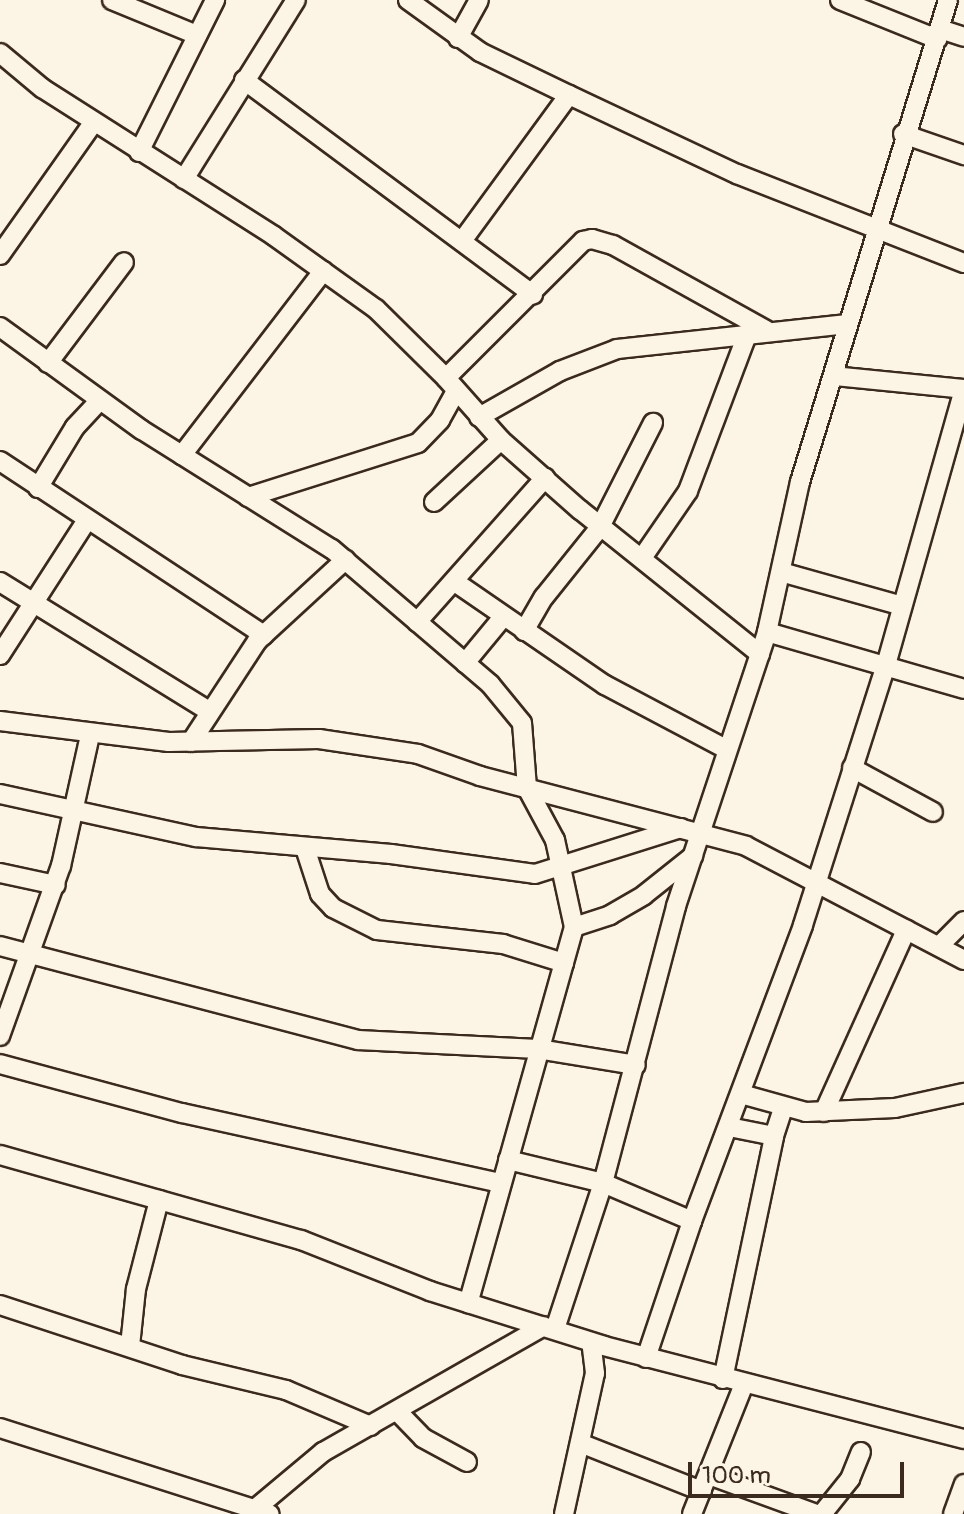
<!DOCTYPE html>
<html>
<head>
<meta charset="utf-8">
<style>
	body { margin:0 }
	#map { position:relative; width:964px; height:1514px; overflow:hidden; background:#fcf5e5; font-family:Pangolin,sans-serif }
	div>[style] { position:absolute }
	.roads { filter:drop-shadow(2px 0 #3b2a1e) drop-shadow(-2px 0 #3b2a1e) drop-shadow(0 2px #3b2a1e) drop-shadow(0 -2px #3b2a1e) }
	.minor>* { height:18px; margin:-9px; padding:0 9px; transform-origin:9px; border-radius:9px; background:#fcf5e5 }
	span { translate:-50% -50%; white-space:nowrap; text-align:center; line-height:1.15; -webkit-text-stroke:8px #fcf5e5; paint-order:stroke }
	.scale { position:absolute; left:688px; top:1462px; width:216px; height:36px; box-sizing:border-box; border:4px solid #3b2a1e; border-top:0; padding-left:10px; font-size:24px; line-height:28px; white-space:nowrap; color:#3b2a1e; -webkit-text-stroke:6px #fcf5e5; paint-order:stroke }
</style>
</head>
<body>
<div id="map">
	<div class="roads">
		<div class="minor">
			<div style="left:112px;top:0;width:92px;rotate:22.4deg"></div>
			<div style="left:408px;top:0;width:89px;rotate:35.8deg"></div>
			<div style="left:480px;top:52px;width:99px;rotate:25.8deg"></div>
			<div style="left:569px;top:95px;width:186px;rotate:25.2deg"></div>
			<div style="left:737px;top:174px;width:244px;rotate:21.4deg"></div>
			<div style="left:840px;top:0;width:105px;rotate:21.9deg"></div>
			<div style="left:940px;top:29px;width:25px;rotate:18deg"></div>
			<div style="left:458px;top:38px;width:43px;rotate:-61.1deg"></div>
			<div style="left:0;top:53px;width:55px;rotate:39.8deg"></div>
			<div style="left:42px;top:88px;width:275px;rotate:32.5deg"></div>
			<div style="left:274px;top:236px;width:125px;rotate:35.6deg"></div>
			<div style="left:376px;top:309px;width:98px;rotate:44.6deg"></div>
			<div style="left:244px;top:80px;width:360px;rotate:36.6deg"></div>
			<div style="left:903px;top:134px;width:65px;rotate:19deg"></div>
			<div style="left:139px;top:152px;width:170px;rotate:-63.4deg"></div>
			<div style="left:184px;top:179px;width:211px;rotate:-58deg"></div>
			<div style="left:462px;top:241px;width:181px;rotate:-53.8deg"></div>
			<div style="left:0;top:255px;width:161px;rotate:-54.8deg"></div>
			<div style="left:0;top:327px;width:175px;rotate:36deg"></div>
			<div style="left:142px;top:430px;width:224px;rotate:32.1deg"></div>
			<div style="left:332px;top:549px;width:208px;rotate:40.5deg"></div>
			<div style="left:490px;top:684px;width:50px;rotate:50.6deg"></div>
			<div style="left:522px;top:723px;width:65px;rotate:85.6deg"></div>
			<div style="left:527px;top:788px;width:59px;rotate:61.7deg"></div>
			<div style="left:555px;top:840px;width:89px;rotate:77.7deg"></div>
			<div style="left:574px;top:927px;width:391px;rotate:105.7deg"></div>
			<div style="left:48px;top:363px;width:126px;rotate:-53deg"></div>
			<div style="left:834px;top:376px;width:131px;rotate:5.7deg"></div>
			<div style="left:479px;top:417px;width:93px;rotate:-29.6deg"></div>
			<div style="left:560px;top:371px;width:61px;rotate:-21.1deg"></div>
			<div style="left:617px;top:349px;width:232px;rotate:-6.2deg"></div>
			<div style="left:182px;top:455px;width:232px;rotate:-52.5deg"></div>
			<div style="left:0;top:461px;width:316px;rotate:33.4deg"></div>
			<div style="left:38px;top:488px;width:71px;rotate:-58.8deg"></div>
			<div style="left:75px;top:427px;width:35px;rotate:-47deg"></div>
			<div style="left:248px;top:497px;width:178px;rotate:-17.6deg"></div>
			<div style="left:418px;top:443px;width:32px;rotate:-46deg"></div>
			<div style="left:440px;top:420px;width:33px;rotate:-61deg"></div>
			<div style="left:434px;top:502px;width:91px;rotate:-42.8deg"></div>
			<div style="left:642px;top:558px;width:81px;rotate:-55.5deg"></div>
			<div style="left:688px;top:491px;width:170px;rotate:-69.3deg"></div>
			<div style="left:781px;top:572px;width:123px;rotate:15.6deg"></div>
			<div style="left:0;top:582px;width:246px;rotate:31.7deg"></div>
			<div style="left:455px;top:582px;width:182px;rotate:34.5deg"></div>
			<div style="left:605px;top:685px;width:135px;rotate:27.9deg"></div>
			<div style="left:417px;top:622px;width:193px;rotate:-48.4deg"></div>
			<div style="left:524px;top:631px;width:39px;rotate:-60deg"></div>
			<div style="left:544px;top:597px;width:90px;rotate:-51.3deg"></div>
			<div style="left:600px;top:527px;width:117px;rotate:-63deg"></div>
			<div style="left:767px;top:632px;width:205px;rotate:16.1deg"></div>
			<div style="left:760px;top:654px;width:231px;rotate:-141.3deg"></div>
			<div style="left:580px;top:510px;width:106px;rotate:-138.5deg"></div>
			<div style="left:501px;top:440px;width:83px;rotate:-131.6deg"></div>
			<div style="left:446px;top:378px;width:194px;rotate:-45deg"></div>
			<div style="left:583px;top:241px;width:9px;rotate:-13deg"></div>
			<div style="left:592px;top:239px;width:22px;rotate:16deg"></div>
			<div style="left:613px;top:245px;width:175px;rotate:29.1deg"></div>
			<div style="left:0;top:655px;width:161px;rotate:-57.2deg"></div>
			<div style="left:465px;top:663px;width:60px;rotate:-50.4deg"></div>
			<div style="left:0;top:721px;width:170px;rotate:7.1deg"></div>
			<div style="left:169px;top:742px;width:150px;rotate:-1.1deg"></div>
			<div style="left:319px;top:739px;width:100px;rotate:8.6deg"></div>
			<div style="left:418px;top:754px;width:66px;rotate:19.5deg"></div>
			<div style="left:480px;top:776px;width:275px;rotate:14.7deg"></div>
			<div style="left:746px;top:846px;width:246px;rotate:27.6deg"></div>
			<div style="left:191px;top:742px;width:121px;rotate:-56.8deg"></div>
			<div style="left:257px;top:641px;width:120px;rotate:-42.6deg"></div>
			<div style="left:852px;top:768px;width:92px;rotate:28.5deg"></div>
			<div style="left:0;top:794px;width:201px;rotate:12.4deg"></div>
			<div style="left:196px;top:837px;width:196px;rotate:5deg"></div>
			<div style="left:391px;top:854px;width:145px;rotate:7.9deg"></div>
			<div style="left:535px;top:874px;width:153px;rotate:-17.5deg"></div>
			<div style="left:305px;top:848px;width:48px;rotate:71.9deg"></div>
			<div style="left:320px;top:894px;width:19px;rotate:47deg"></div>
			<div style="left:333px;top:908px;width:49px;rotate:26.6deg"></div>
			<div style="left:377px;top:930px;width:127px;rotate:6.3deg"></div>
			<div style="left:503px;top:944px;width:64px;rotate:17.3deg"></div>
			<div style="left:0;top:873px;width:57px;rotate:12.1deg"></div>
			<div style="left:574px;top:927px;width:38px;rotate:-18deg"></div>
			<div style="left:610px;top:915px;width:39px;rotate:-30deg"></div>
			<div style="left:644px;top:895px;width:63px;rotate:-38.5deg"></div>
			<div style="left:940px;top:945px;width:34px;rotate:-45deg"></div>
			<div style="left:0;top:946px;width:370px;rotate:14.7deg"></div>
			<div style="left:358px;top:1040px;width:180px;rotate:2.9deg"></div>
			<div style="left:538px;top:1049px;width:99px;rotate:9.3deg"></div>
			<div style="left:0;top:1036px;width:181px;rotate:-70.3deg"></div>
			<div style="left:61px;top:866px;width:134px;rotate:-77.5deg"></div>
			<div style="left:0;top:1064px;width:188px;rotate:15.1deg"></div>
			<div style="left:182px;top:1113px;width:327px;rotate:12.4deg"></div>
			<div style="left:741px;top:1094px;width:67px;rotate:15.5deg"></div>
			<div style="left:806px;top:1112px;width:89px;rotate:-2.6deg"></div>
			<div style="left:895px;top:1108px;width:71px;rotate:-12.3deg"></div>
			<div style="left:824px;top:1112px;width:200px;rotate:-65.7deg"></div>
			<div style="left:729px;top:1127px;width:46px;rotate:11.3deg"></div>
			<div style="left:774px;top:1136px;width:29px;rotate:-72deg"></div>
			<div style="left:0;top:1155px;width:313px;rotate:15.8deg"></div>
			<div style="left:301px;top:1240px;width:139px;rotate:21.6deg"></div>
			<div style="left:430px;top:1291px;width:182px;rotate:17.5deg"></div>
			<div style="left:604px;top:1346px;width:372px;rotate:14.5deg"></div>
			<div style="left:508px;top:1160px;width:98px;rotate:13.6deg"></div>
			<div style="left:603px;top:1183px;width:97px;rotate:23.1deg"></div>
			<div style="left:0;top:1305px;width:192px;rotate:18.2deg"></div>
			<div style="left:182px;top:1365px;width:107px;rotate:13.5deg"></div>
			<div style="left:286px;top:1390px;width:92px;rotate:23deg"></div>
			<div style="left:555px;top:1329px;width:154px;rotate:-71.8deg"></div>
			<div style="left:603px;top:1183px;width:286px;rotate:-75.2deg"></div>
			<div style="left:676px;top:906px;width:289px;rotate:-71.6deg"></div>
			<div style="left:767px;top:632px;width:154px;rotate:-77.6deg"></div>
			<div style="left:800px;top:482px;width:504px;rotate:-72.93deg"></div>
			<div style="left:130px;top:1346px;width:57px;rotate:-84deg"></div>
			<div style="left:136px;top:1289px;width:92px;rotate:-75.5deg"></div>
			<div style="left:646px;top:1358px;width:145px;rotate:-71.4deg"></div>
			<div style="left:692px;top:1221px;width:316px;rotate:-69.4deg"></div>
			<div style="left:803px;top:925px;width:273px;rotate:-72.3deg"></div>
			<div style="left:886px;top:665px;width:286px;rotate:-74.2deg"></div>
			<div style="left:723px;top:1379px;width:248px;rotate:-78.1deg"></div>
			<div style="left:397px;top:1411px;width:37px;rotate:46deg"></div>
			<div style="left:423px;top:1438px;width:50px;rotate:28.6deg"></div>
			<div style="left:0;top:1428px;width:283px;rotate:17.7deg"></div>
			<div style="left:580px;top:1443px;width:131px;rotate:21.5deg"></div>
			<div style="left:709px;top:1475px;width:114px;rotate:20deg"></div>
			<div style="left:255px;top:1509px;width:89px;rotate:-40deg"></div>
			<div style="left:323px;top:1452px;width:254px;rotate:-29.7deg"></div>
			<div style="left:564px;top:1514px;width:144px;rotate:-77.6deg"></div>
			<div style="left:595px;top:1373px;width:31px;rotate:-97deg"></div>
			<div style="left:692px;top:1514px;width:140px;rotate:-68.2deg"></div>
			<div style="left:822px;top:1514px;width:45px;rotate:-51.3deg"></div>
			<div style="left:850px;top:1479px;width:29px;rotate:-68deg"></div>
			<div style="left:953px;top:1514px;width:32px;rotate:-70deg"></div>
		</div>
	</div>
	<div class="scale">100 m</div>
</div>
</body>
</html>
